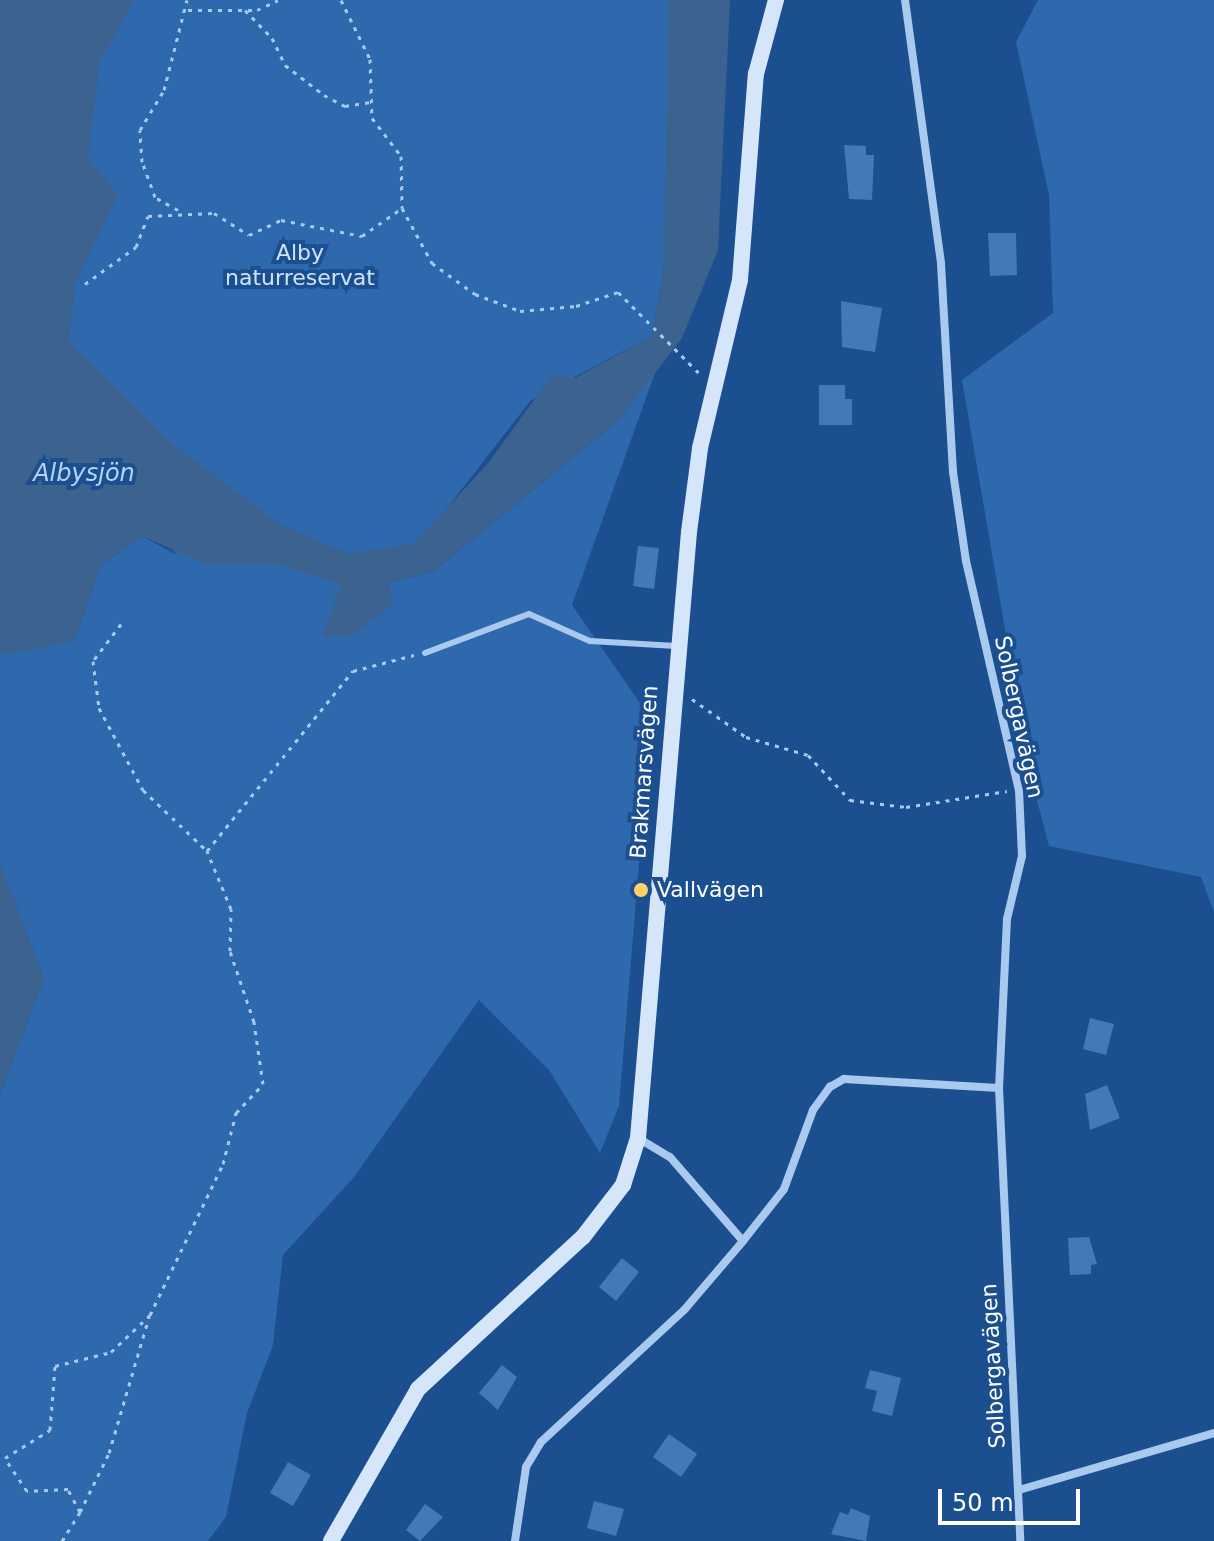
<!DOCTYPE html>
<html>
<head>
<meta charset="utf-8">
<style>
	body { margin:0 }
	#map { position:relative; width:1214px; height:1541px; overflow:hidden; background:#1b4f8f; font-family:"DejaVu Sans",sans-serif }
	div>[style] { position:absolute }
	.green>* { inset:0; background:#2e69ad }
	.water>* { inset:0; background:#3c6290 }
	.building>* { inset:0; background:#4478b7 }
	.path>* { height:3px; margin-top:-1.5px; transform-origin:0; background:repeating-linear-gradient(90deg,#a9c9ee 0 4px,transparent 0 10px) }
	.lane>* { height:6px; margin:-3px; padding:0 3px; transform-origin:3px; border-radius:3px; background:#a9c9ee }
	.street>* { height:8px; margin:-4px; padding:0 4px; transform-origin:4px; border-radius:4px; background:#a9c9ee }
	.secondary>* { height:16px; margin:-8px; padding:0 8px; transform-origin:8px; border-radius:8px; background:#d6e6fa }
	.dots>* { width:22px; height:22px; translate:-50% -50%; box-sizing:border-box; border:4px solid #1b4f8f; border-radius:50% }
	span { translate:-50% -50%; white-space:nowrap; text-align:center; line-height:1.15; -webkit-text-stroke:8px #1b4f8f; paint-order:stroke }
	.park-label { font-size:22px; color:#cfe3fa }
	.street-label { font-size:22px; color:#fff }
	.poi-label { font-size:22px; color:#fff }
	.left { translate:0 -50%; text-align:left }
	.water-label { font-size:24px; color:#b5d3f5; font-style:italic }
	.scale { position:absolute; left:938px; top:1489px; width:142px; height:36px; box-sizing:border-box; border:4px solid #fff; border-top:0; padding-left:10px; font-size:24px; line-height:28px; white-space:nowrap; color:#fff; -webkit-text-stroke:6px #1b4f8f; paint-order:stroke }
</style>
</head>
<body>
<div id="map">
	<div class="green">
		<div style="clip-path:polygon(0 0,709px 0,652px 336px,531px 400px,389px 583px,434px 571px,620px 419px,656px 370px,572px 605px,651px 719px,619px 1106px,600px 1153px,549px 1070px,479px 1000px,354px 1177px,283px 1255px,273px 1345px,247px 1413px,226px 1517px,208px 1541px,0 1541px,0 1094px,44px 978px,0 865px,0 651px,74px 641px,101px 565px,142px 536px,177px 555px,74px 424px)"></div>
		<div style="clip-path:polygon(1038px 0,1214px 0,1214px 912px,1201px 877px,1049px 846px,1030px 774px,962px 380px,1053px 313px,1049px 195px,1016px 42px)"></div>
	</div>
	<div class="water">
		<div style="clip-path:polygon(0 0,135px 0,100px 61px,88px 158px,118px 195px,76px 281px,69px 341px,175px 446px,281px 525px,349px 554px,415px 543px,489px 462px,552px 375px,575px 378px,652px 336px,664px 265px,669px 0,730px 0,718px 250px,682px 338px,620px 419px,434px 571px,389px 583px,392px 605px,352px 636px,322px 637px,341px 585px,281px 565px,205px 564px,142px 536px,101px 565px,74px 641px,6px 655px,0 651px)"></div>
		<div style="clip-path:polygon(0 864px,44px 978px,0 1094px)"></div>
	</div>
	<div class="building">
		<div style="clip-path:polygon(844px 145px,866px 146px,866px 155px,874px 155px,872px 200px,849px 199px)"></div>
		<div style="clip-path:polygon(988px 233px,1016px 233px,1017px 275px,990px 276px)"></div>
		<div style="clip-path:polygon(841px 301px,882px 308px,875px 352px,842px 347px)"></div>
		<div style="clip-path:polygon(819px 385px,845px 385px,845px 399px,852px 399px,852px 425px,819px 425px)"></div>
		<div style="clip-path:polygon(638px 546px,659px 548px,654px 589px,633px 586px)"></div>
		<div style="clip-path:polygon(1090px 1018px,1114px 1024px,1106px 1055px,1083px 1049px)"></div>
		<div style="clip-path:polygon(1107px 1085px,1120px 1118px,1090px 1130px,1085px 1094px)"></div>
		<div style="clip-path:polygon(1089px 1237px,1097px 1264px,1091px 1265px,1091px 1274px,1070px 1275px,1068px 1238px)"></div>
		<div style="clip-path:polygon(622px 1258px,639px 1272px,616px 1301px,599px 1287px)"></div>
		<div style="clip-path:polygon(502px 1365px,517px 1377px,498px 1410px,479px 1393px)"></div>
		<div style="clip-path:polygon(870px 1370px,901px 1378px,892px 1416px,872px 1411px,877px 1391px,865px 1388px)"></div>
		<div style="clip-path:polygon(669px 1434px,697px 1454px,681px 1477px,653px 1457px)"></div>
		<div style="clip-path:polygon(288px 1462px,311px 1475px,293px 1506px,270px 1493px)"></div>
		<div style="clip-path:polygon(594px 1501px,624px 1509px,616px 1536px,587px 1528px)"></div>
		<div style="clip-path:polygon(425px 1504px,443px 1517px,420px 1541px,406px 1530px)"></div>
		<div style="clip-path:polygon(851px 1508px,870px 1516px,866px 1541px,831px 1534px,840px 1512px,848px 1515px)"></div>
	</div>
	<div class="path">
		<div style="left:341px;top:0;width:66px;rotate:63.8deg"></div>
		<div style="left:370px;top:59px;width:59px;rotate:88.1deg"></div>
		<div style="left:372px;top:118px;width:48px;rotate:52.7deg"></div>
		<div style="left:401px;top:156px;width:52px;rotate:88.9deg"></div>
		<div style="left:402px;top:208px;width:63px;rotate:61.4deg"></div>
		<div style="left:432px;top:263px;width:53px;rotate:35.8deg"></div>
		<div style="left:475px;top:294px;width:48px;rotate:20.7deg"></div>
		<div style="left:520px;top:311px;width:56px;rotate:-5.1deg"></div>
		<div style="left:576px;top:306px;width:44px;rotate:-18.4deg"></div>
		<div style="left:618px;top:292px;width:115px;rotate:45deg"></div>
		<div style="left:188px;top:10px;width:69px"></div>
		<div style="left:257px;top:10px;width:23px;rotate:-25deg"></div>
		<div style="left:245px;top:10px;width:39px;rotate:46deg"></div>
		<div style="left:272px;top:38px;width:30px;rotate:64deg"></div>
		<div style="left:285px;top:65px;width:49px;rotate:37.6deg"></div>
		<div style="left:324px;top:95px;width:24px;rotate:28deg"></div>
		<div style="left:345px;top:106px;width:26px;rotate:-9deg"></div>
		<div style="left:178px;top:210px;width:26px;rotate:-151deg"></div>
		<div style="left:155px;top:197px;width:37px;rotate:-110deg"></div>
		<div style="left:142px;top:162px;width:32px;rotate:-94deg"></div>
		<div style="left:140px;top:130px;width:47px;rotate:-59deg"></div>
		<div style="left:164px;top:90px;width:93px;rotate:-75.7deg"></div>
		<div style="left:85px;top:284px;width:63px;rotate:-36deg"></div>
		<div style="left:136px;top:247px;width:33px;rotate:-69deg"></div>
		<div style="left:148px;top:216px;width:66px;rotate:-2.6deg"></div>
		<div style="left:214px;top:213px;width:41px;rotate:32.2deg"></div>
		<div style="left:249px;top:235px;width:35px;rotate:-25deg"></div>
		<div style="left:281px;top:220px;width:83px;rotate:11.2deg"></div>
		<div style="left:362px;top:236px;width:49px;rotate:-35deg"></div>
		<div style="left:121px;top:624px;width:46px;rotate:127.1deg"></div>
		<div style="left:93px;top:661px;width:47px;rotate:82.7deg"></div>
		<div style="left:99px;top:708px;width:93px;rotate:61.8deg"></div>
		<div style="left:143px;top:790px;width:88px;rotate:43.6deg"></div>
		<div style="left:692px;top:699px;width:66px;rotate:35.1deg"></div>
		<div style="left:746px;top:737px;width:65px;rotate:16.2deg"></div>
		<div style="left:808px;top:755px;width:62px;rotate:47deg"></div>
		<div style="left:850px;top:800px;width:56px;rotate:7.1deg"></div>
		<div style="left:906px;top:807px;width:102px;rotate:-9deg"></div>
		<div style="left:80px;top:1512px;width:66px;rotate:-63.8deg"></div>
		<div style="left:109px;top:1453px;width:142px;rotate:-73.6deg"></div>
		<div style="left:62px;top:1541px;width:34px;rotate:-58deg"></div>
		<div style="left:80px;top:1512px;width:26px;rotate:-118deg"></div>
		<div style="left:68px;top:1489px;width:41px;rotate:177.2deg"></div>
		<div style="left:27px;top:1491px;width:40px;rotate:-124deg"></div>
		<div style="left:5px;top:1458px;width:53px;rotate:-31.9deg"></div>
		<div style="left:50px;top:1430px;width:64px;rotate:-85.5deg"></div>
		<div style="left:55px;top:1366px;width:58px;rotate:-14deg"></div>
		<div style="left:111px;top:1352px;width:54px;rotate:-43.5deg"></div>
		<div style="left:150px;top:1315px;width:168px;rotate:-64.2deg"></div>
		<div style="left:223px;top:1164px;width:53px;rotate:-75.7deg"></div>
		<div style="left:236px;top:1113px;width:40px;rotate:-47deg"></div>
		<div style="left:263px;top:1084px;width:63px;rotate:-98.3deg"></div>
		<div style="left:254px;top:1022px;width:75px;rotate:-108.7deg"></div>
		<div style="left:230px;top:951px;width:42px;rotate:-88.6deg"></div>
		<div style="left:231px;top:909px;width:63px;rotate:-112.5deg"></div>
		<div style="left:207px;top:851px;width:232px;rotate:-51deg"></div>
		<div style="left:353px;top:671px;width:63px;rotate:-14.7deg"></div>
	</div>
	<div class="lane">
		<div style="left:425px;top:653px;width:111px;rotate:-20.6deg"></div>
		<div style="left:529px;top:614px;width:67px;rotate:23.9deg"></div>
		<div style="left:590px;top:641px;width:86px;rotate:3.3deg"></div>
	</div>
	<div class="street">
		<div style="left:905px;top:0;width:266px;rotate:82.2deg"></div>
		<div style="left:941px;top:264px;width:208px;rotate:86.7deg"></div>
		<div style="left:953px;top:472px;width:90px;rotate:81.7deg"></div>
		<div style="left:966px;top:561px;width:235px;rotate:77deg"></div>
		<div style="left:1019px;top:790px;width:66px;rotate:87.4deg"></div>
		<div style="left:1022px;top:856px;width:65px;rotate:103.4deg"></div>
		<div style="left:1007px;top:919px;width:169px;rotate:92.7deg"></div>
		<div style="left:999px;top:1088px;width:453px;rotate:87.3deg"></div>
		<div style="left:638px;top:1138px;width:37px;rotate:31deg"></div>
		<div style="left:670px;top:1157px;width:111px;rotate:49deg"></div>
		<div style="left:1019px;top:1490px;width:203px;rotate:-16.3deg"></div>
		<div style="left:515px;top:1541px;width:75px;rotate:-81.5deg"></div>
		<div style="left:526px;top:1467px;width:29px;rotate:-59deg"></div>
		<div style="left:541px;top:1442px;width:196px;rotate:-42.7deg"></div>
		<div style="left:685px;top:1309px;width:89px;rotate:-49.5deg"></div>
		<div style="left:743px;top:1241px;width:66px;rotate:-51.7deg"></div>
		<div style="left:784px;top:1189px;width:84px;rotate:-69.8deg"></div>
		<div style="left:813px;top:1110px;width:29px;rotate:-54deg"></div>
		<div style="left:830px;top:1087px;width:16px;rotate:-30deg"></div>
		<div style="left:844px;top:1079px;width:155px;rotate:3.3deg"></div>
	</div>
	<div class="secondary">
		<div style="left:331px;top:1541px;width:175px;rotate:-60.2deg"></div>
		<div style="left:418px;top:1389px;width:224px;rotate:-42.7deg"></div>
		<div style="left:583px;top:1237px;width:66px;rotate:-52.4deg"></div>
		<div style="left:623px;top:1185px;width:49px;rotate:-72.3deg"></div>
		<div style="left:638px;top:1138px;width:608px;rotate:-85.19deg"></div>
		<div style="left:689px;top:532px;width:85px;rotate:-82.5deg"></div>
		<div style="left:700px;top:448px;width:173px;rotate:-76.6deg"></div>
		<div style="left:740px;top:280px;width:207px;rotate:-85.6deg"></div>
		<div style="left:756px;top:74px;width:77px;rotate:-74.9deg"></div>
	</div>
	<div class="dots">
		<div style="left:641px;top:890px;background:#ffd166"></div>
	</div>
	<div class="park-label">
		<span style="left:300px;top:265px">Alby<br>naturreservat</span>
	</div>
	<div class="street-label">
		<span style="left:1019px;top:717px;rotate:78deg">Solbergavägen</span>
		<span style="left:644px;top:772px;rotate:-86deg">Brakmarsvägen</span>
		<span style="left:993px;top:1366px;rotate:-93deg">Solbergavägen</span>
	</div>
	<div class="poi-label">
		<span class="left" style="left:657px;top:890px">Vallvägen</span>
	</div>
	<div class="water-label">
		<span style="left:84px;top:474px">Albysjön</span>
	</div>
	<div class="scale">50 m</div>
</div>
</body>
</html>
